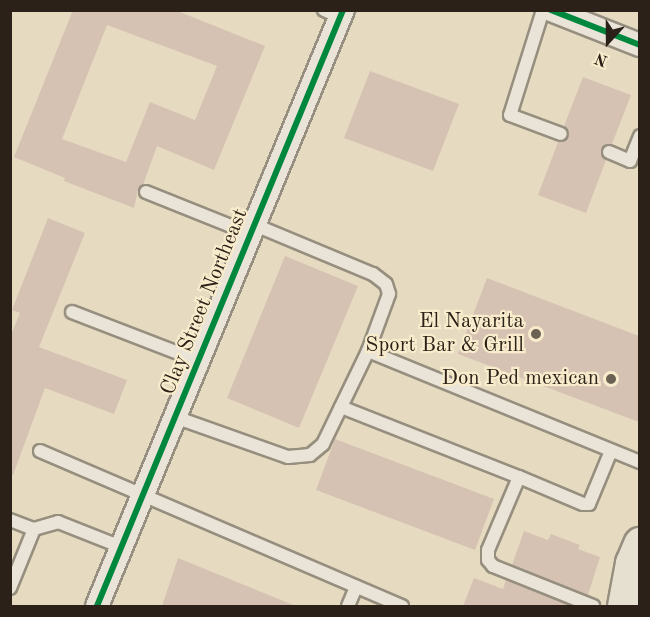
<!DOCTYPE html>
<html>
<head>
<meta charset="utf-8">
<style>
	body { margin:0 }
	#map { position:relative; width:650px; height:617px; overflow:hidden; background:#e6dbc0; font-family:"Old Standard TT",serif }
	div>[style] { position:absolute }
	.building>* { inset:0; background:#d6c2b3 }
	.roads { filter:drop-shadow(2px 0 #968e7e) drop-shadow(-2px 0 #968e7e) drop-shadow(0 2px #968e7e) drop-shadow(0 -2px #968e7e) }
	.service>* { height:12px; margin:-6px; padding:0 6px; transform-origin:6px; border-radius:6px; background:#e9e4d7 }
	.minor>* { height:22px; margin:-11px; padding:0 11px; transform-origin:11px; border-radius:11px; background:#e9e4d7 }
	.primary>* { height:33px; margin:-16.5px; padding:0 16.5px; transform-origin:16.5px; border-radius:16.5px; background:#e6e0d0 }
	.cycleway>* { height:6px; margin:-3px; padding:0 3px; transform-origin:3px; border-radius:3px; background:#00873e }
	.dots>* { width:16px; height:16px; translate:-50% -50%; box-sizing:border-box; border:3px solid #f9eccc; border-radius:50% }
	span { translate:-50% -50%; white-space:nowrap; text-align:center; line-height:1.15; -webkit-text-stroke:4.5px #f9eccc; paint-order:stroke }
	.street-label { font-size:21px; color:#2b2118 }
	.poi-label { font-size:21px; color:#2b2118 }
	.right { translate:-100% -50%; text-align:right }
	.frame { position:absolute; inset:0; border:12px solid #2b2118; pointer-events:none }
	.north { position:absolute; left:578px; top:12px; width:60px; height:60px; -webkit-text-stroke:4px #f9eccc; paint-order:stroke; rotate:201deg; font-size:16px; font-weight:700; line-height:24px; text-align:center; color:#2b2118 }
	.north::after { content:''; display:block; margin:auto; width:21px; height:27px; background:#2b2118; clip-path:polygon(50% 0,100% 100%,50% 72%,0 100%) }
</style>
</head>
<body>
<div id="map">
	<div class="building">
		<div style="clip-path:polygon(evenodd,73px 10px,175px 10px,265px 46px,214px 170px,157px 146px,143px 185px,138px 190px,134px 208px,64px 181px,65px 178px,14px 157px,73px 10px,107px 25px,217px 66px,195px 120px,150px 102px,126px 162px,62px 139px,107px 25px)"></div>
		<div style="clip-path:polygon(370px 71px,459px 104px,433px 171px,344px 138px)"></div>
		<div style="clip-path:polygon(583px 77px,631px 95px,612px 144px,605px 145px,601px 149px,602px 156px,606px 160px,586px 213px,538px 195px,558px 142px,568px 137px,569px 132px,564px 126px)"></div>
		<div style="clip-path:polygon(48px 218px,85px 233px,39px 347px,127px 380px,114px 414px,45px 388px,13px 475px,10px 475px,10px 337px,20px 313px,12px 310px)"></div>
		<div style="clip-path:polygon(285px 256px,358px 286px,299px 428px,227px 398px)"></div>
		<div style="clip-path:polygon(487px 278px,639px 336px,639px 422px,458px 354px)"></div>
		<div style="clip-path:polygon(335px 439px,494px 499px,475px 550px,316px 490px)"></div>
		<div style="clip-path:polygon(524px 531px,548px 540px,551px 534px,580px 545px,578px 549px,600px 557px,588px 595px,512px 565px)"></div>
		<div style="clip-path:polygon(178px 558px,296px 606px,162px 606px)"></div>
		<div style="clip-path:polygon(474px 578px,503px 589px,506px 580px,572px 606px,463px 606px)"></div>
	</div>
	<div class="roads">
		<div class="service">
			<div style="left:324px;top:10px;width:17px;rotate:24deg"></div>
			<div style="left:543px;top:10px;width:110px;rotate:107.4deg"></div>
			<div style="left:510px;top:115px;width:54px;rotate:20.4deg"></div>
			<div style="left:609px;top:152px;width:23px;rotate:23deg"></div>
			<div style="left:630px;top:161px;width:27px;rotate:-68deg"></div>
			<div style="left:146px;top:192px;width:113px;rotate:21.8deg"></div>
			<div style="left:255px;top:225px;width:128px;rotate:22.6deg"></div>
			<div style="left:373px;top:274px;width:16px;rotate:38deg"></div>
			<div style="left:386px;top:284px;width:10px;rotate:73deg"></div>
			<div style="left:389px;top:294px;width:61px;rotate:110.2deg"></div>
			<div style="left:368px;top:351px;width:294px;rotate:22.2deg"></div>
			<div style="left:72px;top:312px;width:136px;rotate:21.1deg"></div>
			<div style="left:341px;top:407px;width:191px;rotate:21.5deg"></div>
			<div style="left:519px;top:477px;width:79px;rotate:113deg"></div>
			<div style="left:488px;top:550px;width:10px;rotate:90deg"></div>
			<div style="left:488px;top:560px;width:8px;rotate:50deg"></div>
			<div style="left:493px;top:566px;width:108px;rotate:21.8deg"></div>
			<div style="left:175px;top:417px;width:120px;rotate:19.5deg"></div>
			<div style="left:288px;top:457px;width:22px;rotate:-5deg"></div>
			<div style="left:310px;top:455px;width:17px;rotate:-40deg"></div>
			<div style="left:323px;top:444px;width:103px;rotate:-64.2deg"></div>
			<div style="left:40px;top:451px;width:394px;rotate:23.2deg"></div>
			<div style="left:519px;top:477px;width:69px;rotate:22.9deg"></div>
			<div style="left:583px;top:504px;width:6px"></div>
			<div style="left:589px;top:504px;width:57px;rotate:-67.5deg"></div>
			<div style="left:10px;top:520px;width:26px;rotate:21deg"></div>
			<div style="left:10px;top:588px;width:64px;rotate:-67.9deg"></div>
			<div style="left:34px;top:529px;width:25px;rotate:-16deg"></div>
			<div style="left:58px;top:522px;width:68px;rotate:21.6deg"></div>
			<div style="left:348px;top:606px;width:21px;rotate:-67deg"></div>
		</div>
		<div class="minor">
			<div style="left:551px;top:10px;width:96px;rotate:21.5deg"></div>
			<div style="left:97px;top:606px;width:645px;rotate:-67.57deg"></div>
		</div>
		<div class="primary">
			<div style="left:624px;top:606px;width:44px;rotate:-79.5deg"></div>
			<div style="left:632px;top:563px;width:21px;rotate:-67deg"></div>
		</div>
	</div>
	<div class="cycleway">
		<div style="left:551px;top:10px;width:96px;rotate:21.5deg"></div>
		<div style="left:97px;top:606px;width:645px;rotate:-67.57deg"></div>
	</div>
	<div class="dots">
		<div style="left:536px;top:334px;background:#6c6253"></div>
		<div style="left:611px;top:379px;background:#6c6253"></div>
	</div>
	<div class="street-label">
		<span style="left:205px;top:302px;rotate:-68deg">Clay Street Northeast</span>
	</div>
	<div class="poi-label">
		<span class="right" style="left:524px;top:334px">El Nayarita<br>Sport Bar &amp; Grill</span>
		<span class="right" style="left:599px;top:379px">Don Ped mexican</span>
	</div>
	<div class="frame"></div>
	<div class="north">N</div>
</div>
</body>
</html>
